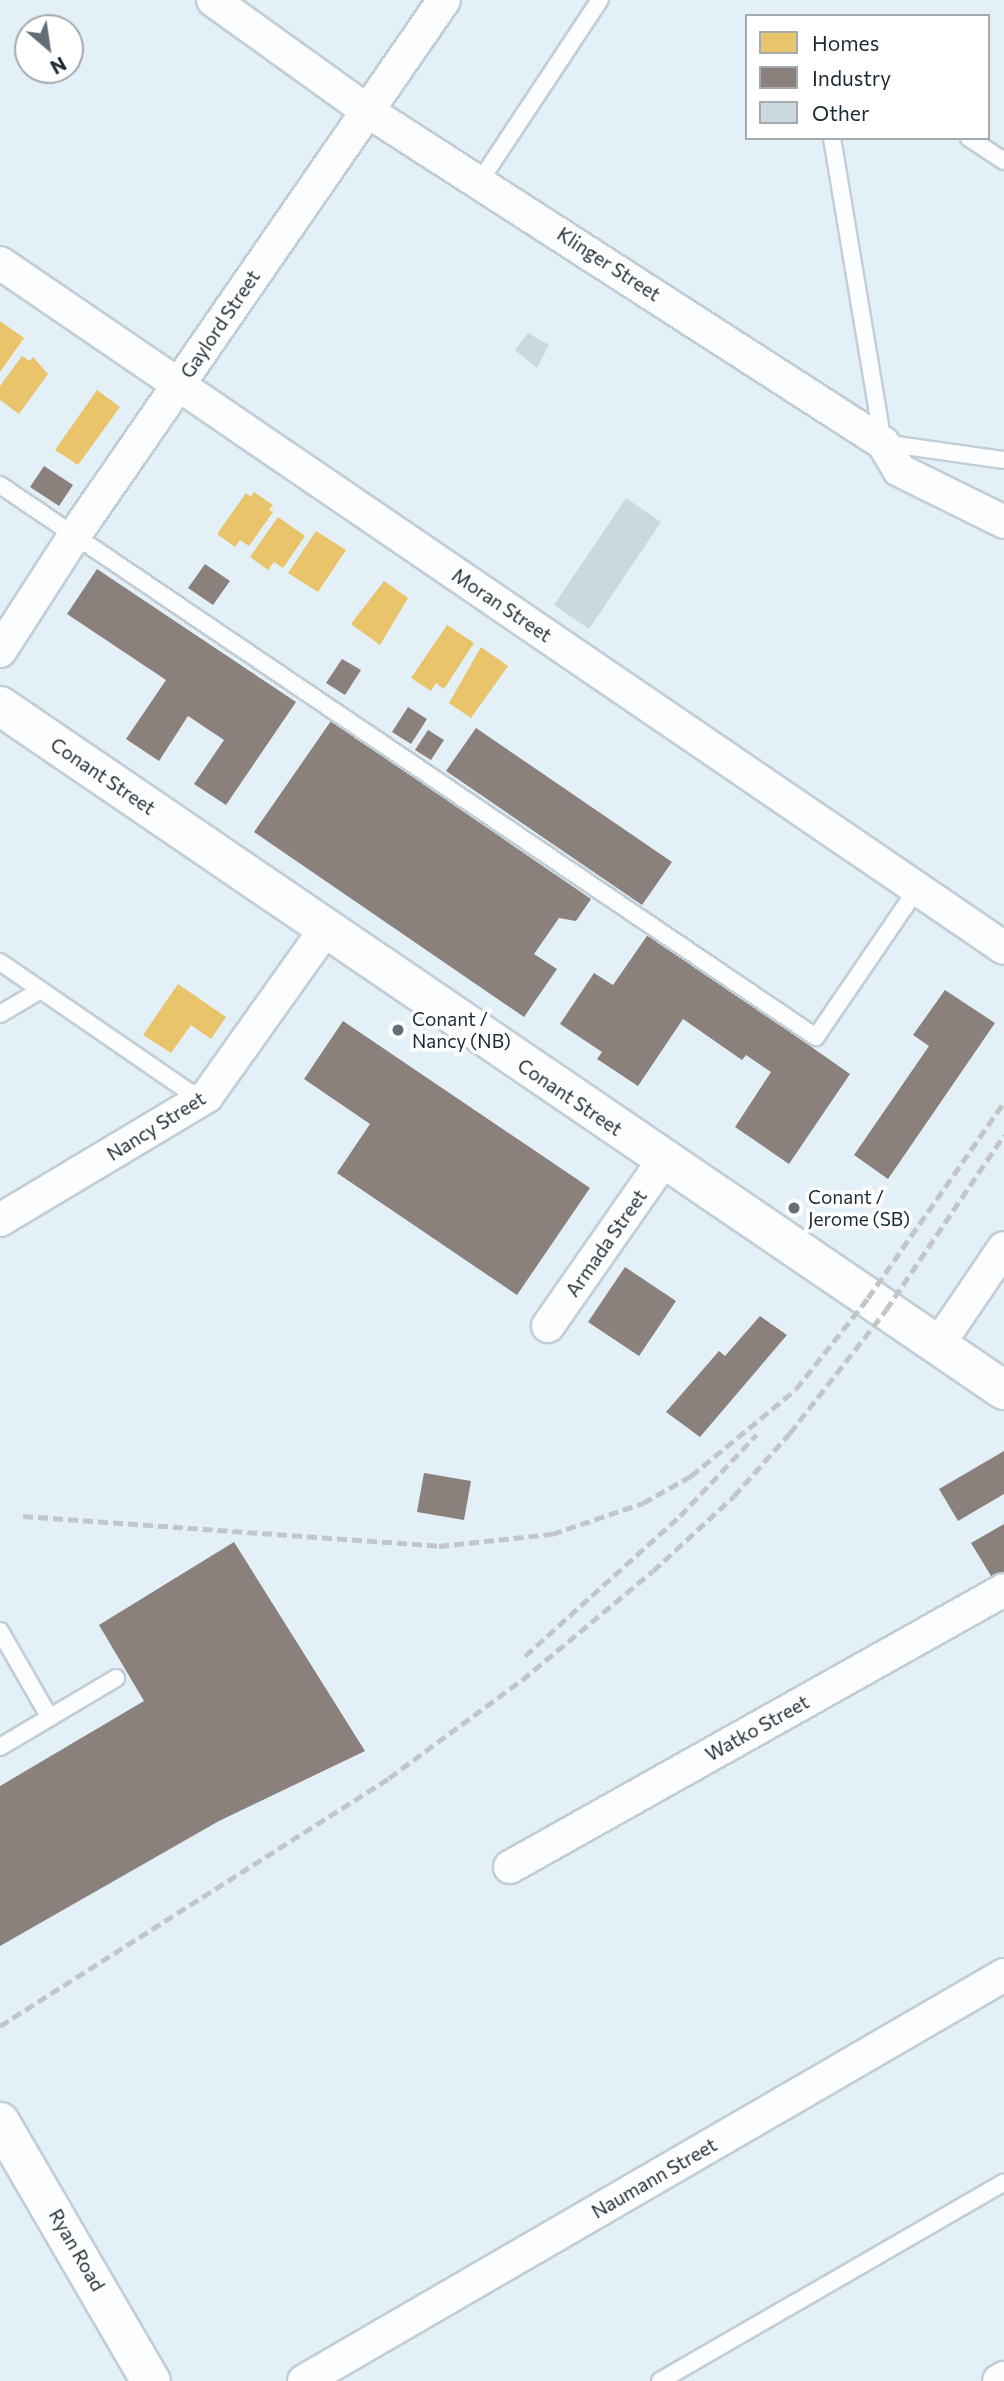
<!DOCTYPE html>
<html>
<head>
<meta charset="utf-8">
<style>
	body { margin:0 }
	#map { position:relative; width:1004px; height:2381px; overflow:hidden; background:#e4f0f7; font-family:Commissioner,sans-serif }
	div>[style] { position:absolute }
	.homes>* { inset:0; background:#e9c46a }
	.industry>* { inset:0; background:#8a817c }
	.building>* { inset:0; background:#cad8e0 }
	.roads { filter:drop-shadow(2px 0 #c2ced6) drop-shadow(-2px 0 #c2ced6) drop-shadow(0 2px #c2ced6) drop-shadow(0 -2px #c2ced6) }
	.service>* { height:16px; margin:-8px; padding:0 8px; transform-origin:8px; border-radius:8px; background:#fbfdfe }
	.minor>* { height:32px; margin:-16px; padding:0 16px; transform-origin:16px; border-radius:16px; background:#fbfdfe }
	.tertiary>* { height:38px; margin:-19px; padding:0 19px; transform-origin:19px; border-radius:19px; background:#fbfdfe }
	.secondary>* { height:38px; margin:-19px; padding:0 19px; transform-origin:19px; border-radius:19px; background:#fbfdfe }
	.rail>* { height:5px; margin-top:-2.5px; transform-origin:0; background:repeating-linear-gradient(90deg,#c3c6c9 0 10px,transparent 0 15px) }
	.dots>* { width:19px; height:19px; translate:-50% -50%; box-sizing:border-box; border:4px solid #fff; border-radius:50% }
	span { translate:-50% -50%; white-space:nowrap; text-align:center; line-height:1.15; -webkit-text-stroke:7px #fff; paint-order:stroke }
	.street-label { font-size:19px; color:#1c2a32 }
	.poi-label { font-size:19px; color:#1c2a32 }
	.left { translate:0 -50%; text-align:left }
	.legend { position:absolute; left:745px; top:14px; width:245px; height:126px; box-sizing:border-box; background:#fff; border:2px solid #a4aaad; margin:0; padding:9px 12px; list-style:none; font-size:21px; color:#1c2a32 }
	.legend li { display:flex; align-items:center; gap:14px; height:35px }
	.legend b { width:35px; border:2px solid #a4aaad }
	.north { position:absolute; left:14px; top:14px; width:70px; height:70px; box-sizing:border-box; background:#fff; border:2px solid #a4aaad; border-radius:50%; rotate:151deg; font-size:19px; font-weight:700; line-height:28px; text-align:center; color:#1c2a32 }
	.north::after { content:''; display:block; margin:auto; width:24px; height:32px; background:#626f77; clip-path:polygon(50% 0,100% 100%,50% 72%,0 100%) }
</style>
</head>
<body>
<div id="map">
	<div class="homes">
		<div style="clip-path:polygon(0 321px,24px 338px,0 372px)"></div>
		<div style="clip-path:polygon(22px 356px,30px 361px,33px 357px,48px 374px,19px 414px,0 400px,0 386px)"></div>
		<div style="clip-path:polygon(97px 390px,120px 407px,78px 465px,55px 450px)"></div>
		<div style="clip-path:polygon(254px 492px,273px 505px,269px 510px,273px 512px,249px 546px,240px 540px,235px 547px,217px 534px,246px 493px,251px 497px)"></div>
		<div style="clip-path:polygon(278px 517px,305px 536px,283px 568px,274px 562px,268px 570px,250px 557px)"></div>
		<div style="clip-path:polygon(316px 531px,346px 550px,318px 592px,288px 573px)"></div>
		<div style="clip-path:polygon(384px 581px,408px 598px,380px 645px,351px 624px)"></div>
		<div style="clip-path:polygon(447px 625px,474px 643px,444px 689px,436px 683px,431px 691px,411px 678px)"></div>
		<div style="clip-path:polygon(481px 647px,508px 666px,471px 718px,449px 703px)"></div>
		<div style="clip-path:polygon(178px 984px,226px 1017px,211px 1039px,191px 1025px,171px 1053px,143px 1035px)"></div>
	</div>
	<div class="industry">
		<div style="clip-path:polygon(44px 466px,73px 485px,59px 506px,30px 487px)"></div>
		<div style="clip-path:polygon(205px 564px,230px 581px,213px 605px,188px 588px)"></div>
		<div style="clip-path:polygon(97px 569px,296px 702px,226px 805px,194px 784px,224px 740px,188px 716px,159px 761px,126px 739px,166px 680px,67px 614px)"></div>
		<div style="clip-path:polygon(342px 659px,361px 670px,345px 695px,326px 683px)"></div>
		<div style="clip-path:polygon(408px 707px,427px 719px,411px 744px,392px 732px)"></div>
		<div style="clip-path:polygon(331px 721px,591px 899px,576px 921px,559px 918px,534px 954px,557px 969px,524px 1017px,254px 832px)"></div>
		<div style="clip-path:polygon(476px 728px,672px 862px,642px 905px,446px 771px)"></div>
		<div style="clip-path:polygon(428px 730px,444px 740px,431px 760px,415px 750px)"></div>
		<div style="clip-path:polygon(649px 933px,850px 1074px,789px 1164px,735px 1127px,771px 1072px,746px 1055px,742px 1060px,683px 1019px,638px 1086px,597px 1059px,602px 1052px,560px 1024px,594px 973px,613px 985px)"></div>
		<div style="clip-path:polygon(945px 990px,995px 1023px,888px 1179px,854px 1155px,929px 1046px,913px 1035px)"></div>
		<div style="clip-path:polygon(343px 1021px,590px 1188px,517px 1295px,337px 1173px,370px 1124px,304px 1079px)"></div>
		<div style="clip-path:polygon(625px 1267px,676px 1301px,639px 1356px,588px 1322px)"></div>
		<div style="clip-path:polygon(760px 1316px,787px 1335px,700px 1437px,666px 1412px,719px 1351px,725px 1356px)"></div>
		<div style="clip-path:polygon(1004px 1451px,1004px 1494px,958px 1521px,939px 1489px)"></div>
		<div style="clip-path:polygon(424px 1473px,471px 1481px,464px 1520px,417px 1512px)"></div>
		<div style="clip-path:polygon(1004px 1524px,1004px 1586px,999px 1589px,971px 1543px)"></div>
		<div style="clip-path:polygon(234px 1542px,365px 1751px,219px 1821px,0 1946px,0 1786px,144px 1701px,99px 1625px)"></div>
	</div>
	<div class="building">
		<div style="clip-path:polygon(528px 333px,549px 345px,537px 368px,515px 350px)"></div>
		<div style="clip-path:polygon(626px 498px,661px 522px,589px 629px,554px 605px)"></div>
	</div>
	<div class="roads">
		<div class="service">
			<div style="left:832px;top:138px;width:309px;rotate:80.5deg"></div>
			<div style="left:883px;top:443px;width:122px;rotate:8deg"></div>
			<div style="left:969px;top:138px;width:42px;rotate:33.3deg"></div>
			<div style="left:480px;top:181px;width:217px;rotate:-56.5deg"></div>
			<div style="left:0;top:485px;width:985px;rotate:34.08deg"></div>
			<div style="left:816px;top:1037px;width:179px;rotate:-55.7deg"></div>
			<div style="left:0;top:962px;width:244px;rotate:34.5deg"></div>
			<div style="left:0;top:1014px;width:45px;rotate:-30.5deg"></div>
			<div style="left:0;top:1631px;width:100px;rotate:60.1deg"></div>
			<div style="left:0;top:1747px;width:135px;rotate:-30.7deg"></div>
			<div style="left:660px;top:2381px;width:397px;rotate:-30deg"></div>
		</div>
		<div class="minor">
			<div style="left:213px;top:0;width:188px;rotate:35.7deg"></div>
			<div style="left:366px;top:110px;width:615px;rotate:32.79deg"></div>
			<div style="left:883px;top:443px;width:31px;rotate:59deg"></div>
			<div style="left:899px;top:470px;width:117px;rotate:26.3deg"></div>
			<div style="left:0;top:263px;width:1215px;rotate:34.3deg"></div>
			<div style="left:0;top:651px;width:137px;rotate:-57.2deg"></div>
			<div style="left:74px;top:536px;width:651px;rotate:-55.38deg"></div>
			<div style="left:0;top:1220px;width:241px;rotate:-30.9deg"></div>
			<div style="left:207px;top:1096px;width:207px;rotate:-54.6deg"></div>
			<div style="left:548px;top:1326px;width:203px;rotate:-55.1deg"></div>
			<div style="left:938px;top:1345px;width:117px;rotate:-55.8deg"></div>
			<div style="left:510px;top:1867px;width:566px;rotate:-29.28deg"></div>
			<div style="left:304px;top:2381px;width:809px;rotate:-30.11deg"></div>
			<div style="left:999px;top:2381px;width:6px;rotate:-31deg"></div>
		</div>
		<div class="tertiary">
			<div style="left:0;top:2122px;width:300px;rotate:59.8deg"></div>
		</div>
		<div class="secondary">
			<div style="left:0;top:706px;width:1215px;rotate:34.27deg"></div>
		</div>
	</div>
	<div class="rail">
		<div style="left:23px;top:1516px;width:417px;rotate:4.1deg"></div>
		<div style="left:439px;top:1546px;width:114px;rotate:-6.1deg"></div>
		<div style="left:552px;top:1534px;width:96px;rotate:-18.8deg"></div>
		<div style="left:643px;top:1503px;width:55px;rotate:-29.4deg"></div>
		<div style="left:691px;top:1476px;width:136px;rotate:-39.6deg"></div>
		<div style="left:796px;top:1389px;width:116px;rotate:-51.6deg"></div>
		<div style="left:868px;top:1298px;width:239px;rotate:-55.2deg"></div>
		<div style="left:525px;top:1656px;width:209px;rotate:-42.1deg"></div>
		<div style="left:680px;top:1516px;width:112px;rotate:-46.8deg"></div>
		<div style="left:0;top:2026px;width:461px;rotate:-32.5deg"></div>
		<div style="left:389px;top:1778px;width:165px;rotate:-36.4deg"></div>
		<div style="left:522px;top:1680px;width:170px;rotate:-39.8deg"></div>
		<div style="left:653px;top:1571px;width:110px;rotate:-42.8deg"></div>
		<div style="left:734px;top:1496px;width:84px;rotate:-48.4deg"></div>
		<div style="left:790px;top:1433px;width:156px;rotate:-52deg"></div>
		<div style="left:886px;top:1310px;width:211px;rotate:-56deg"></div>
	</div>
	<div class="dots">
		<div style="left:398px;top:1030px;background:#626f77"></div>
		<div style="left:794px;top:1208px;background:#626f77"></div>
	</div>
	<div class="street-label">
		<span style="left:609px;top:264px;rotate:33deg">Klinger Street</span>
		<span style="left:220px;top:324px;rotate:-56deg">Gaylord Street</span>
		<span style="left:502px;top:605px;rotate:34deg">Moran Street</span>
		<span style="left:103px;top:776px;rotate:34deg">Conant Street</span>
		<span style="left:570px;top:1097px;rotate:34deg">Conant Street</span>
		<span style="left:156px;top:1126px;rotate:-32deg">Nancy Street</span>
		<span style="left:606px;top:1243px;rotate:-55deg">Armada Street</span>
		<span style="left:757px;top:1728px;rotate:-29deg">Watko Street</span>
		<span style="left:654px;top:2178px;rotate:-30deg">Naumann Street</span>
		<span style="left:77px;top:2250px;rotate:60deg">Ryan Road</span>
	</div>
	<div class="poi-label">
		<span class="left" style="left:412px;top:1030px">Conant /<br>Nancy (NB)</span>
		<span class="left" style="left:808px;top:1208px">Conant /<br>Jerome (SB)</span>
	</div>
	<ul class="legend">
	<li><b style="height:19px;background:#e9c46a"></b>Homes</li>
	<li><b style="height:19px;background:#8a817c"></b>Industry</li>
	<li><b style="height:19px;background:#cad8e0"></b>Other</li>
	</ul>
	<div class="north">N</div>
</div>
</body>
</html>
